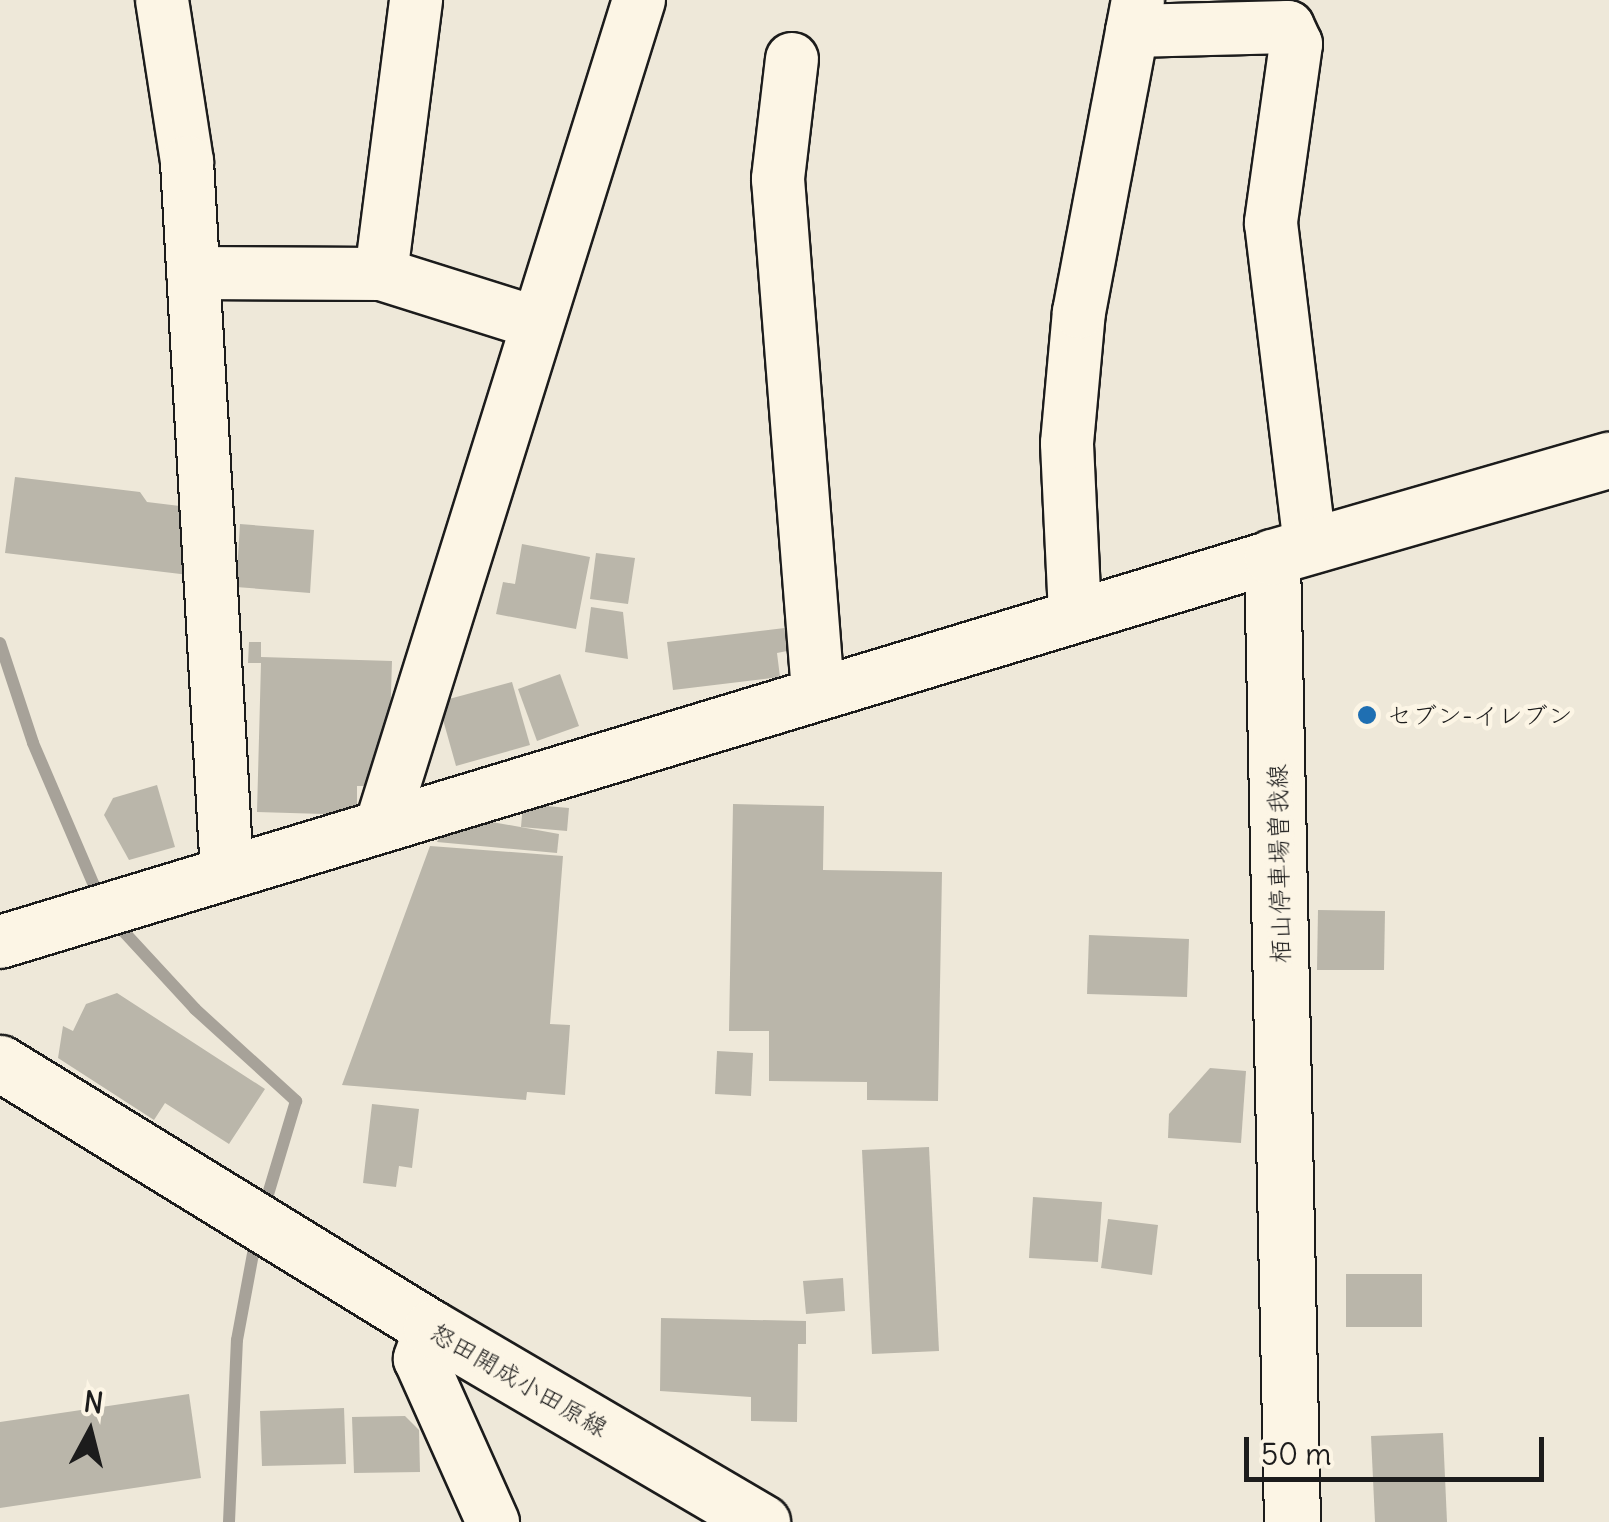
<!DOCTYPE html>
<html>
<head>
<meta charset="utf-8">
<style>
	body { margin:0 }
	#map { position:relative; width:1609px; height:1522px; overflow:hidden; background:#eee8d9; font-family:Delius,"Klee One",sans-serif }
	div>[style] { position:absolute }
	.stream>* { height:12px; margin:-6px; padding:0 6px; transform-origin:6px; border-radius:6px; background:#a7a299 }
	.building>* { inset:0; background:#bab6aa }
	.roads { filter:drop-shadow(2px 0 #1c1c1c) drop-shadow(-2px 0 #1c1c1c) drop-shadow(0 2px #1c1c1c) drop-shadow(0 -2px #1c1c1c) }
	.minor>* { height:52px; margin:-26px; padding:0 26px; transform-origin:26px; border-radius:26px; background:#fcf5e5 }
	.major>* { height:55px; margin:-27.5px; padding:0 27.5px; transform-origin:27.5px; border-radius:27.5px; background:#fcf5e5 }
	.dots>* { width:28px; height:28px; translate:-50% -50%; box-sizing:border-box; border:5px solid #fcf5e5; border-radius:50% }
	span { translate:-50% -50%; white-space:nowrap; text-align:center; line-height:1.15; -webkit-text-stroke:9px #fcf5e5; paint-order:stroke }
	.poi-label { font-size:25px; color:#1c1c1c }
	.left { translate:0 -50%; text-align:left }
	.street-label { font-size:25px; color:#1c1c1c }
	.north { position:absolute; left:40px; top:1382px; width:100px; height:100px; -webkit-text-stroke:8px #fcf5e5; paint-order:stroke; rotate:7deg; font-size:28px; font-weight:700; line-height:40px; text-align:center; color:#1c1c1c }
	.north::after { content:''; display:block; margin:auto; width:35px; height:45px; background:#1c1c1c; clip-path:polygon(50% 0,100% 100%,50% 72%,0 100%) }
	.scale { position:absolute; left:1244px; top:1437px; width:300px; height:45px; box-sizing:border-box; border:5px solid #1c1c1c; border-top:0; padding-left:12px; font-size:30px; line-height:35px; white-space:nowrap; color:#1c1c1c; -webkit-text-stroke:8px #fcf5e5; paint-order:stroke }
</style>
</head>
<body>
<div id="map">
	<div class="stream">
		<div style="left:0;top:643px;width:105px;rotate:71.7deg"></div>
		<div style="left:33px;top:743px;width:170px;rotate:66.8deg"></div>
		<div style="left:113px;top:920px;width:121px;rotate:47.3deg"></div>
		<div style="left:195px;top:1009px;width:137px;rotate:42.3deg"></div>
		<div style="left:296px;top:1101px;width:112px;rotate:106.7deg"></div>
		<div style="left:229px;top:1522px;width:182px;rotate:-87.5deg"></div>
		<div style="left:237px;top:1340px;width:105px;rotate:-79.5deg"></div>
	</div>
	<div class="building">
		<div style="clip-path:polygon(15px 477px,140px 492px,147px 502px,188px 507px,189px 575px,5px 553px)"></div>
		<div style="clip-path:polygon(240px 524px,314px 530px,310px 593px,236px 587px)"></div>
		<div style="clip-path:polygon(522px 544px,590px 557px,576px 629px,496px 614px,503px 582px,515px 584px)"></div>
		<div style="clip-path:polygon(596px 553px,635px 558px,628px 604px,590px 599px)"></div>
		<div style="clip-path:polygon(591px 607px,623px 612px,628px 659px,585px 652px)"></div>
		<div style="clip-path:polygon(801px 626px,805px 664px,787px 651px,777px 653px,780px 677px,673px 690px,667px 642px)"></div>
		<div style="clip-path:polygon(249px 642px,261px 642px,261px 657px,392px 661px,389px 756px,378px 786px,357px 786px,357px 815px,257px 812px,261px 663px,248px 663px)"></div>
		<div style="clip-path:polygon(560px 674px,579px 726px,537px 741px,518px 689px)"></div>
		<div style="clip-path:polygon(512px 682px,530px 745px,456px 766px,438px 702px)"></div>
		<div style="clip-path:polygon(157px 785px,175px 847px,129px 860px,104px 815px,113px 798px)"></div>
		<div style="clip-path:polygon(523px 804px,569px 808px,567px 831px,521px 827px)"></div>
		<div style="clip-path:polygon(733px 804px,824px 806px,823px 870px,942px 872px,938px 1101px,867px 1100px,867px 1082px,769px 1081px,769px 1031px,729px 1031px)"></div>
		<div style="clip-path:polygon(464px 817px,559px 834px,557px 853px,437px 842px,446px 824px)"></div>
		<div style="clip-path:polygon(430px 846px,563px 856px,550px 1024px,570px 1025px,565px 1095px,527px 1092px,526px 1100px,342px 1085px)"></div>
		<div style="clip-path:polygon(1318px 910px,1385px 911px,1384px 970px,1317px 970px)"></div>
		<div style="clip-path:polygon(1089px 935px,1189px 939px,1187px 997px,1087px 994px)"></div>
		<div style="clip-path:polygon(117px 993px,265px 1089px,229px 1144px,165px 1103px,154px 1120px,58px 1058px,63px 1026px,73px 1031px,86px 1004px)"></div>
		<div style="clip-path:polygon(717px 1051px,753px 1053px,751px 1096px,715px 1094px)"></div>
		<div style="clip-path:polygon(1210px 1068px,1246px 1071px,1241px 1143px,1168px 1138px,1169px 1114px)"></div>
		<div style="clip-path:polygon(372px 1104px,419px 1109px,412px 1168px,399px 1166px,396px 1187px,363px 1183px)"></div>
		<div style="clip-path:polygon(929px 1147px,939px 1351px,872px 1354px,862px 1150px)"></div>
		<div style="clip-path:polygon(1033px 1197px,1102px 1202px,1098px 1262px,1029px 1258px)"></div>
		<div style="clip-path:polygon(1108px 1219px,1158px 1225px,1152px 1275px,1101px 1268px)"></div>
		<div style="clip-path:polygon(1346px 1274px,1422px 1274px,1422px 1327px,1346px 1327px)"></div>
		<div style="clip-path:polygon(843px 1278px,845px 1311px,806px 1314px,803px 1281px)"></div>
		<div style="clip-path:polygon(661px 1318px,806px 1321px,806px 1344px,798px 1344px,797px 1422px,751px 1421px,751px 1397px,660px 1391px)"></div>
		<div style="clip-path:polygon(189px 1394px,201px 1478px,0 1508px,0 1422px)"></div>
		<div style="clip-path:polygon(344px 1408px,346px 1464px,262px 1466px,260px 1411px)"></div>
		<div style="clip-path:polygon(405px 1416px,419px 1430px,420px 1472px,354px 1473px,352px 1417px)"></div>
		<div style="clip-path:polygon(1443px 1433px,1447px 1522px,1375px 1522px,1371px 1436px)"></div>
	</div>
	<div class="roads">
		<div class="minor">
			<div style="left:162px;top:0;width:164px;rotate:81.2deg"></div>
			<div style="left:187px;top:162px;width:711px;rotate:86.78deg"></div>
			<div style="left:1132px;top:31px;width:156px;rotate:-1.5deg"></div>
			<div style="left:1288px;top:27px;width:19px;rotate:65deg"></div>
			<div style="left:1296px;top:44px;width:181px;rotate:98deg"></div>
			<div style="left:1271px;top:223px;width:325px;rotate:83.1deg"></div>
			<div style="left:792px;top:59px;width:121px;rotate:96.7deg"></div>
			<div style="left:778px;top:179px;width:515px;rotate:85.54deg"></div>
			<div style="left:193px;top:273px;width:188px;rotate:0.3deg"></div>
			<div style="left:381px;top:274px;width:159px;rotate:17.5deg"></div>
			<div style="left:381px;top:274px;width:276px;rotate:-82.7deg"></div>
			<div style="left:1075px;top:614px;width:171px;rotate:-92.7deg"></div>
			<div style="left:1067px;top:443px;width:132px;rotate:-84.8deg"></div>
			<div style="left:1079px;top:312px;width:318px;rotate:-79.3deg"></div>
			<div style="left:381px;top:826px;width:865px;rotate:-72.65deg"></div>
			<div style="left:0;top:942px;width:1329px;rotate:-16.84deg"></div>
			<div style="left:431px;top:1328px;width:33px;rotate:110deg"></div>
			<div style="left:420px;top:1359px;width:179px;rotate:65.9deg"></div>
		</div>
		<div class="major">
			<div style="left:0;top:1063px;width:506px;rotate:31.59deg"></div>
			<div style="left:431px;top:1328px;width:384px;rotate:30.4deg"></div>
			<div style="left:1292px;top:1522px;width:965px;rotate:-91.19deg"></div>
			<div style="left:1272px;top:557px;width:351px;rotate:-16.1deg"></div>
		</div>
	</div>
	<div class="dots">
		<div style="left:1367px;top:715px;background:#1f6fb2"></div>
	</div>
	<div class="poi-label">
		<span class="left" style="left:1387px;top:715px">セブン-イレブン</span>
	</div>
	<div class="street-label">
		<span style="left:1279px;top:864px;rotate:-91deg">栢山停車場曽我線</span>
		<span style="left:519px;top:1380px;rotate:30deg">怒田開成小田原線</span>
	</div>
	<div class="north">N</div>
	<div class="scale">50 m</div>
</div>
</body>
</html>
